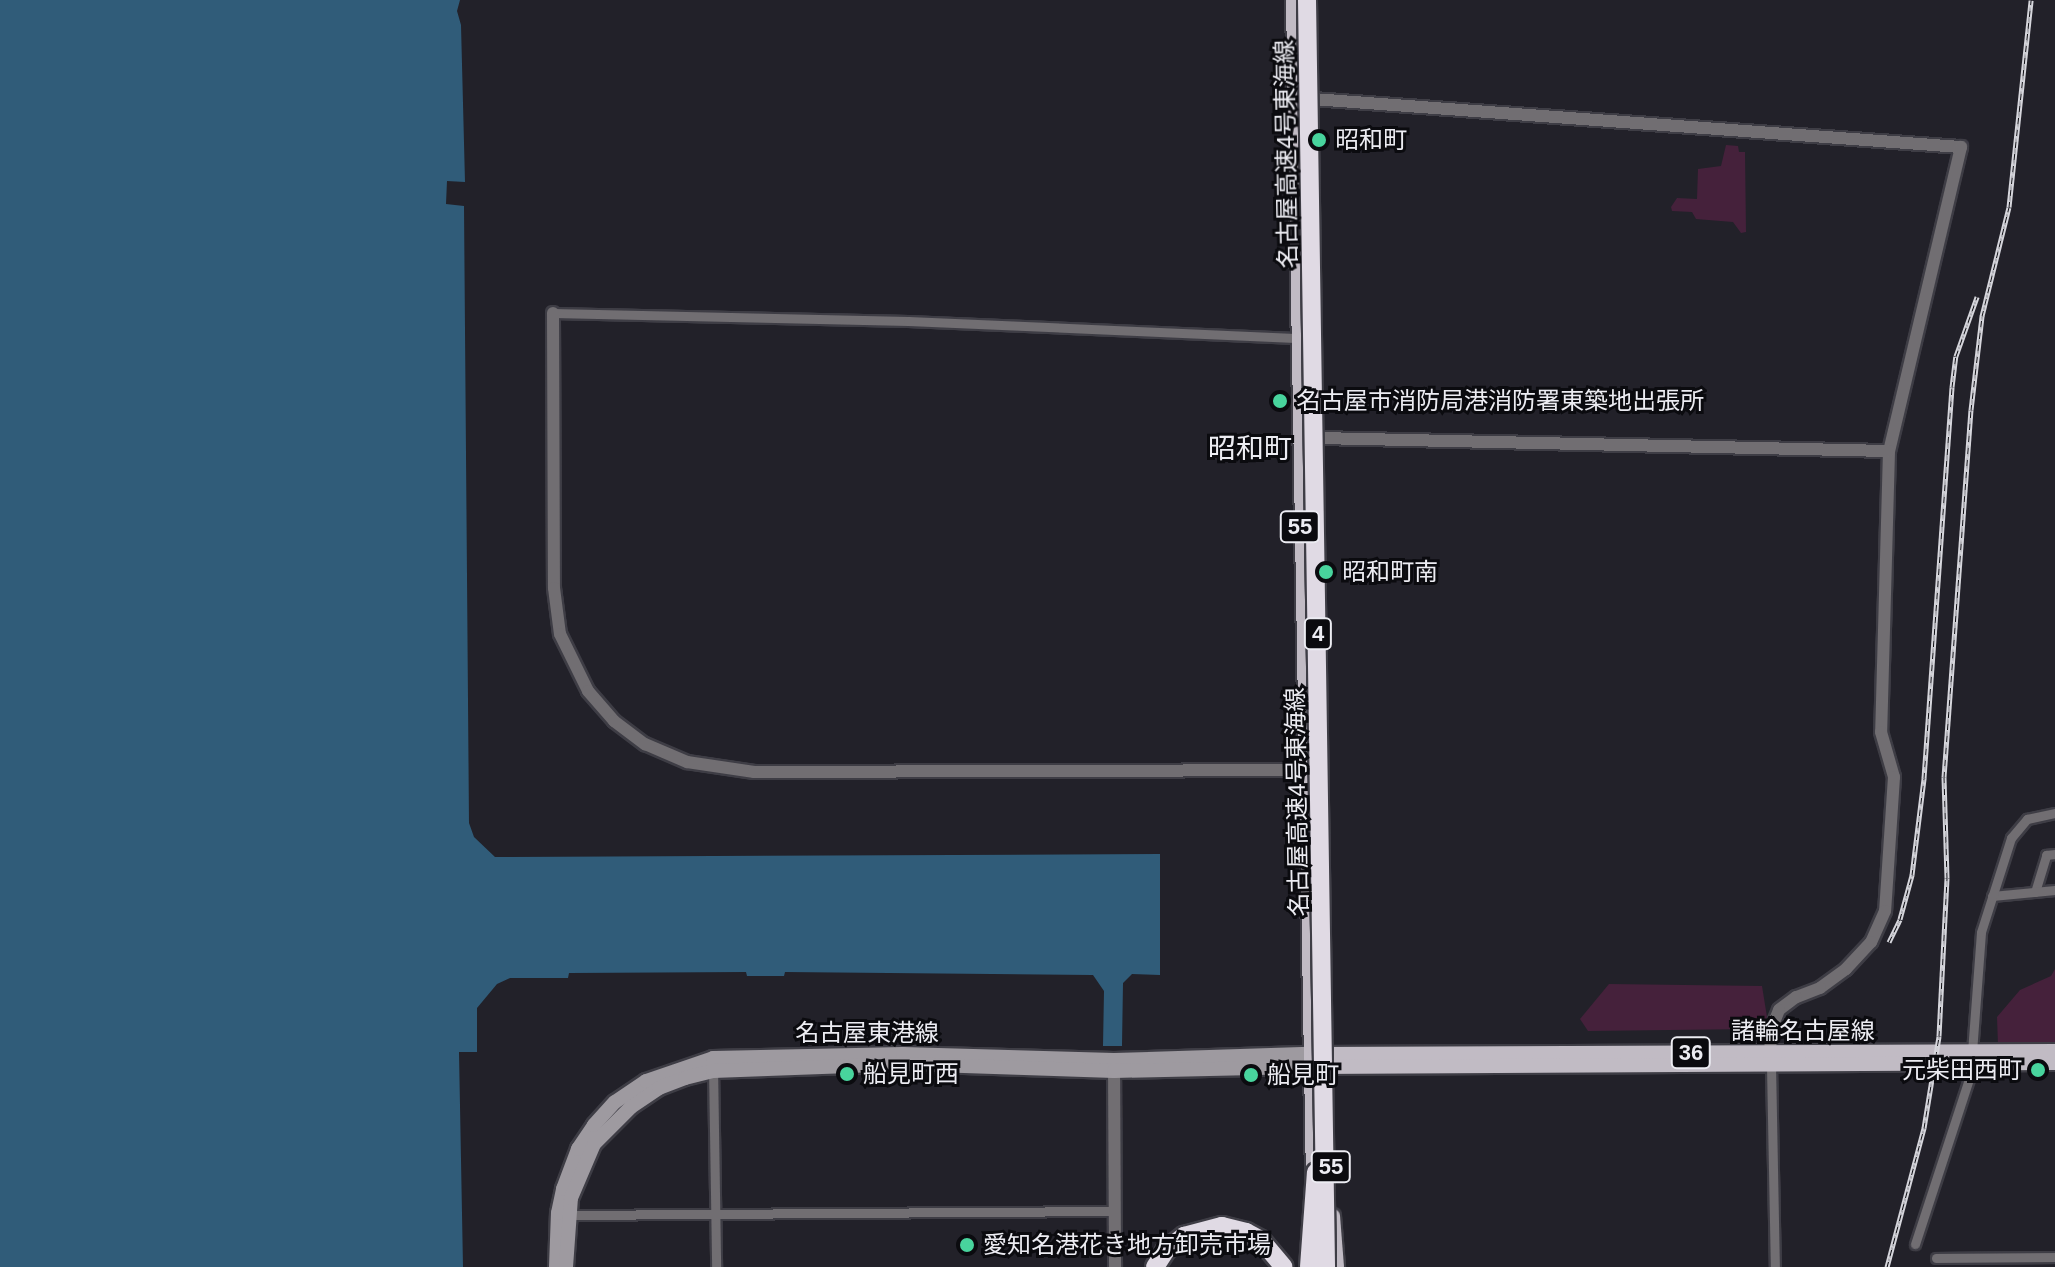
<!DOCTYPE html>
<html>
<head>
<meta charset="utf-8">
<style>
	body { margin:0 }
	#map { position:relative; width:2055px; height:1267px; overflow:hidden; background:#222129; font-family:Helvetica,"Noto Sans JP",sans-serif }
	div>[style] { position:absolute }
	.green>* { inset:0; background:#45213b }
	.water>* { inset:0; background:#305c79 }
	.roads { filter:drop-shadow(2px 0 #3e3d45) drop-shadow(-2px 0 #3e3d45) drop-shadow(0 2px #3e3d45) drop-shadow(0 -2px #3e3d45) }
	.minor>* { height:9px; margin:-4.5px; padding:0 4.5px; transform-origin:4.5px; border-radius:4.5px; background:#716e72 }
	.tertiary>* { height:12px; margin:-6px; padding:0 6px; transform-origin:6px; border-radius:6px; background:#716e72 }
	.secondary>* { height:14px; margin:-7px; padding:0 7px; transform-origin:7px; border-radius:7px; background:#9e9aa0 }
	.primary>* { height:14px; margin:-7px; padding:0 7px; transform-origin:7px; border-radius:7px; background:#c1bbc4 }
	.motorway>* { height:18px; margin:-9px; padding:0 9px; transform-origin:9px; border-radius:9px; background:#e0dae4 }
	.rail>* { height:5px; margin-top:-2.5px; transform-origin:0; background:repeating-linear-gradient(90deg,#0b0b0f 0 6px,#d6d6dc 0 12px); box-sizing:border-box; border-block:2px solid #d6d6dc }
	.bridges { filter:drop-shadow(2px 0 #3e3d45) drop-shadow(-2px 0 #3e3d45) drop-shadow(0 2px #3e3d45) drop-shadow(0 -2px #3e3d45) }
	.motorway-bridge>* { height:18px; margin:-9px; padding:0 9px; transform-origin:9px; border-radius:9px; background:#e0dae4 }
	.dots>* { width:22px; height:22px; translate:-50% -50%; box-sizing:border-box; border:4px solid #0b0b0f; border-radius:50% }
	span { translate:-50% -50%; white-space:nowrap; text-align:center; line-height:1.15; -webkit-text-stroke:6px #0b0b0f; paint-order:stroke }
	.shield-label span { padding:2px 6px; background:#0b0b0f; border:2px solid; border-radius:6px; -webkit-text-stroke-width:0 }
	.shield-label { font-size:22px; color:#ececf2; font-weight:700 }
	.poi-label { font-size:24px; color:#ececf2 }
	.left { translate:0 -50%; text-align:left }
	.right { translate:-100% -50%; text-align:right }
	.street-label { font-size:24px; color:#ececf2 }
	.quarter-label { font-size:28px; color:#ececf2 }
</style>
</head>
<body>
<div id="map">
	<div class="green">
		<div style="clip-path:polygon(1726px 145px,1738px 146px,1739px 152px,1745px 152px,1746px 232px,1741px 233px,1733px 222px,1696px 219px,1692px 212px,1672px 211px,1671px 207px,1677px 198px,1697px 199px,1698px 169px,1721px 166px)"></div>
		<div style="clip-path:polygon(2055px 969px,2055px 1045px,1998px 1045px,1997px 1017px,2020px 990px,2051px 976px)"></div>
		<div style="clip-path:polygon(1609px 984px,1762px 986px,1767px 1017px,1762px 1027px,1753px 1029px,1588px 1031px,1580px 1019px)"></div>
	</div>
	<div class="water">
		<div style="clip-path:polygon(0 0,460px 0,457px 11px,461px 25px,465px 182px,447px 181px,446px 204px,464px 206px,469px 823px,474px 837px,495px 857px,1160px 854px,1160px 975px,1132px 974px,1123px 983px,1122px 1046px,1103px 1046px,1104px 991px,1093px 975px,785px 972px,784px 976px,747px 976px,746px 972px,569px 973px,568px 978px,510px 978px,497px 984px,477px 1008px,477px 1052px,459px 1052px,463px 1267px,0 1267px)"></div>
	</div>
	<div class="roads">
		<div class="minor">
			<div style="left:553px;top:313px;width:355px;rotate:1.3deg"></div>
			<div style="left:908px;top:321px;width:393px;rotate:2.5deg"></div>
			<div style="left:2035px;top:892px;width:39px;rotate:-73deg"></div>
			<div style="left:2046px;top:855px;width:9px;rotate:-6deg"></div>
			<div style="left:1992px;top:896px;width:63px;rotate:-5.4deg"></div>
			<div style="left:1972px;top:1052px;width:120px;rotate:-85.7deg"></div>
			<div style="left:1981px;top:932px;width:99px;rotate:-72.3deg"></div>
			<div style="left:2011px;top:838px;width:25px;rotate:-50deg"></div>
			<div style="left:2027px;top:819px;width:29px;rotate:-12deg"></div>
			<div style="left:1771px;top:1065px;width:202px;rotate:88.9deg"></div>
			<div style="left:713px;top:1066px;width:201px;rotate:89.1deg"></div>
			<div style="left:568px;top:1215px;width:546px;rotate:-0.42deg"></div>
			<div style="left:1915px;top:1244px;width:189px;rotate:-71.9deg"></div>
			<div style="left:1936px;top:1258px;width:119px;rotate:-0.5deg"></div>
		</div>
		<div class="tertiary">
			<div style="left:1313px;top:99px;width:650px;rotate:4.24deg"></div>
			<div style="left:1961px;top:147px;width:312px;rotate:103.3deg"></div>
			<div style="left:1889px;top:451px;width:281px;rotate:91.6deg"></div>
			<div style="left:1881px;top:732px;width:47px;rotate:73.9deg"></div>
			<div style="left:1894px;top:777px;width:134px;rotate:93.8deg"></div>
			<div style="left:1885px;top:911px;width:34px;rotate:114deg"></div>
			<div style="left:1871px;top:942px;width:37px;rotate:133deg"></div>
			<div style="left:1846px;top:969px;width:32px;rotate:144deg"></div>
			<div style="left:1820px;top:988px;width:26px;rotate:159deg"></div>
			<div style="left:1796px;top:997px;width:21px;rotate:143deg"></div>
			<div style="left:1779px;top:1010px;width:22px;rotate:112deg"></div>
			<div style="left:1771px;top:1030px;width:29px;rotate:92deg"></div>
			<div style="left:553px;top:313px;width:275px;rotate:89.8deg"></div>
			<div style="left:554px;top:588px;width:46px;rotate:82.6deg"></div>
			<div style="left:560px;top:634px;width:64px;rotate:63.8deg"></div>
			<div style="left:588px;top:691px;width:40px;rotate:49deg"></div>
			<div style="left:614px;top:721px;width:39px;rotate:37deg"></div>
			<div style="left:645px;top:744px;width:46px;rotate:23.2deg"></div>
			<div style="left:687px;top:762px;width:68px;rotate:8.5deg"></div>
			<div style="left:754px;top:772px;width:560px;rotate:-0.2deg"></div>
			<div style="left:1319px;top:438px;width:570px;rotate:1.31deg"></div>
			<div style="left:1114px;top:1062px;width:205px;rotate:89.7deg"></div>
		</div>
		<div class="secondary">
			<div style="left:556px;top:1267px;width:54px;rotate:-87.9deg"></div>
			<div style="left:558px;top:1213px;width:25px;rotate:-78deg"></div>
			<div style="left:563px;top:1189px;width:43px;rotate:-69.4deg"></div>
			<div style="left:578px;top:1149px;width:29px;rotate:-56deg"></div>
			<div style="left:594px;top:1125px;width:31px;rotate:-48deg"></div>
			<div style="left:615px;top:1102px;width:37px;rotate:-34deg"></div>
			<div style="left:646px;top:1081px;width:71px;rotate:-18.9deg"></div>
			<div style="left:713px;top:1058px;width:190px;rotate:-1.2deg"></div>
			<div style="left:903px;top:1054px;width:211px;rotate:1.6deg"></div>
			<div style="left:1114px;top:1060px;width:196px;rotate:-1.8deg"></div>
			<div style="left:566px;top:1267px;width:69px;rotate:-85.9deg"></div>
			<div style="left:571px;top:1198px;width:59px;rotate:-66.9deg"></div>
			<div style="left:594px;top:1144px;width:52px;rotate:-45deg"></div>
			<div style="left:631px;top:1107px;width:34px;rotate:-34deg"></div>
			<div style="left:659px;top:1088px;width:28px;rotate:-21deg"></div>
			<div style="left:685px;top:1078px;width:29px;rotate:-14deg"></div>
			<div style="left:713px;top:1071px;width:191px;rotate:-2.1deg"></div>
			<div style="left:904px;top:1064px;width:210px;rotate:1.9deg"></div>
			<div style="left:1114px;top:1071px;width:197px;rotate:-1.2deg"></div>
		</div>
		<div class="primary">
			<div style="left:1293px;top:0;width:1183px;rotate:89.03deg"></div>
			<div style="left:1315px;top:1054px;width:740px;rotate:-0.23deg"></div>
			<div style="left:1315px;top:1067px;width:740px;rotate:-0.31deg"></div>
			<div style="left:1333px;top:1216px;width:51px;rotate:85.5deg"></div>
		</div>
		<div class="motorway">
			<div style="left:1155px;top:1267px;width:20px;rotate:-57deg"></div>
			<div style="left:1166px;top:1250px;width:23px;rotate:-38deg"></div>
			<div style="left:1184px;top:1236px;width:39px;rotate:-15deg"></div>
			<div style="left:1222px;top:1226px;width:25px;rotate:14deg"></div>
			<div style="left:1246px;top:1232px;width:17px;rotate:28deg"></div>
			<div style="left:1261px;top:1240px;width:35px;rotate:50deg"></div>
		</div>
	</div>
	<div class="rail">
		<div style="left:1889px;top:942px;width:25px;rotate:-64deg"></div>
		<div style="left:1900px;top:919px;width:46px;rotate:-74.7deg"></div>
		<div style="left:1912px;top:875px;width:98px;rotate:-82.9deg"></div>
		<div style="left:1924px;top:778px;width:392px;rotate:-85.9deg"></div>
		<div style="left:1952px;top:387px;width:31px;rotate:-83deg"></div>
		<div style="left:1956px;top:356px;width:63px;rotate:-70.4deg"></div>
		<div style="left:1887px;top:1267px;width:144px;rotate:-75.1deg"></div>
		<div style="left:1924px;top:1128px;width:93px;rotate:-80.7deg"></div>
		<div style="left:1939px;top:1036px;width:158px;rotate:-87.1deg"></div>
		<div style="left:1947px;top:878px;width:101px;rotate:-91.7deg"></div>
		<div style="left:1944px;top:777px;width:368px;rotate:-85.8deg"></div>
		<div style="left:1971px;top:410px;width:95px;rotate:-83.3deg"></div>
		<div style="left:1982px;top:316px;width:112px;rotate:-76.1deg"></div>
		<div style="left:2009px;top:207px;width:208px;rotate:-83.9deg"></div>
	</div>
	<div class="bridges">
		<div class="motorway-bridge">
			<div style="left:1307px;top:0;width:1267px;rotate:89.14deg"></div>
			<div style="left:1309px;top:1267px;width:95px;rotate:-85.8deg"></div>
		</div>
	</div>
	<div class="dots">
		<div style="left:1319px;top:140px;background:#48d49d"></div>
		<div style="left:1280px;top:401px;background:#48d49d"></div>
		<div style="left:1326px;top:572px;background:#48d49d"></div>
		<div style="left:2038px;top:1070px;background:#48d49d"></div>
		<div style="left:847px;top:1074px;background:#48d49d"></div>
		<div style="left:1251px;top:1075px;background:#48d49d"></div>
		<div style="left:967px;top:1245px;background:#48d49d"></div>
	</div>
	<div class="shield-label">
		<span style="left:1300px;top:527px">55</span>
		<span style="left:1318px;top:634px">4</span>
		<span style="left:1691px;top:1053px">36</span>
		<span style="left:1331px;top:1167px">55</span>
	</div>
	<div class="poi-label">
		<span class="left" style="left:1335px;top:140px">昭和町</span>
		<span class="left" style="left:1296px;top:401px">名古屋市消防局港消防署東築地出張所</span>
		<span class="left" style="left:1342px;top:572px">昭和町南</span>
		<span class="right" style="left:2022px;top:1070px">元柴田西町</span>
		<span class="left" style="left:863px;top:1074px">船見町西</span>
		<span class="left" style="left:1267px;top:1075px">船見町</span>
		<span class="left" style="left:983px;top:1245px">愛知名港花き地方卸売市場</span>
	</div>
	<div class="street-label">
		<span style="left:1286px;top:154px;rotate:-91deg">名古屋高速4号東海線</span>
		<span style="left:1297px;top:802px;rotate:-91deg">名古屋高速4号東海線</span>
		<span style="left:1803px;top:1031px">諸輪名古屋線</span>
		<span style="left:867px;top:1033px">名古屋東港線</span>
	</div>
	<div class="quarter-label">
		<span style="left:1250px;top:449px">昭和町</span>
	</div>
</div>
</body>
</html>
